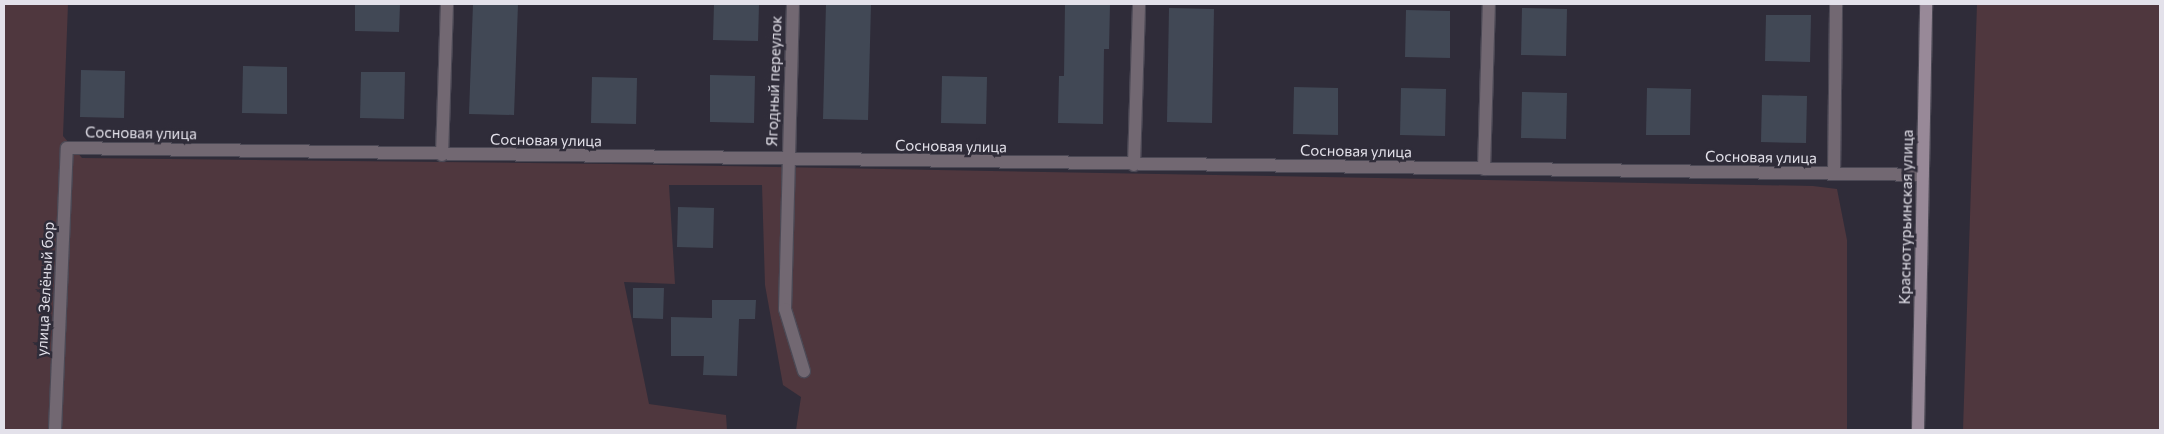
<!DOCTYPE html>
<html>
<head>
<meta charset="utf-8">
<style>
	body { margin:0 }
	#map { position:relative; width:2164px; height:434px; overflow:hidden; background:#2f2c39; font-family:Commissioner,sans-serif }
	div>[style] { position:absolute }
	.green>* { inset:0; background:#4f373e }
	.building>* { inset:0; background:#414855 }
	.roads { filter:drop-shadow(1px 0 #4c4955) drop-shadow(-1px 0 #4c4955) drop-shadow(0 1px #4c4955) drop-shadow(0 -1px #4c4955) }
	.minor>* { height:12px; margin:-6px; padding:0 6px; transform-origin:6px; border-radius:6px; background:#726872 }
	.secondary>* { height:12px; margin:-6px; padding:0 6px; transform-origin:6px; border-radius:6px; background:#988998 }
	span { translate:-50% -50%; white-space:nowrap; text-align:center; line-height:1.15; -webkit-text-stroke:5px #2f2c39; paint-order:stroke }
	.street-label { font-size:15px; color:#e3e1ea }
	.frame { position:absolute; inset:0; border:5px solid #e3e1ea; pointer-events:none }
</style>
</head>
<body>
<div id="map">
	<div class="green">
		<div style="clip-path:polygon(4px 4px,68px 4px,63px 136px,82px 158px,610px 164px,1813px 186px,1837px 189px,1847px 240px,1847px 430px,796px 430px,801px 397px,783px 385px,765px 285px,762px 185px,669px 185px,675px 284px,624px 282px,649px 404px,726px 415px,727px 430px,4px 430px)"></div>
		<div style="clip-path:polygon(1977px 4px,2160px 4px,2160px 430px,1963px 430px)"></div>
	</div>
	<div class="building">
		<div style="clip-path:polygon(355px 4px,400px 4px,399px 32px,355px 31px)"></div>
		<div style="clip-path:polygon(473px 4px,518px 4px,514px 115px,469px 114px)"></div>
		<div style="clip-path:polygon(714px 4px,759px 4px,758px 41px,713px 40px)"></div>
		<div style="clip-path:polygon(826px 4px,871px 4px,868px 120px,823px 119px)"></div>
		<div style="clip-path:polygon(1065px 4px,1110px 4px,1109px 49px,1104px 49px,1103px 124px,1058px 123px,1059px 76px,1064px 76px)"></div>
		<div style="clip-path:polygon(1169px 8px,1214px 9px,1212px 123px,1167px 122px)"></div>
		<div style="clip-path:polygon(1522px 8px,1567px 9px,1566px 56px,1521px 55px)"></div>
		<div style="clip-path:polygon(1406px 10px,1450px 11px,1450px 58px,1405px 57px)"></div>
		<div style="clip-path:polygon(1766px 15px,1811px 15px,1810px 62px,1765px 61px)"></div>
		<div style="clip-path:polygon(243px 66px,287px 67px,287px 114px,242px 113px)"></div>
		<div style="clip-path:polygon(81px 70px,125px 71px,124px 118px,80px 117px)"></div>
		<div style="clip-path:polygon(361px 72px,405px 72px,404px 119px,360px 118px)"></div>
		<div style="clip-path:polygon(710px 75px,755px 76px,754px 123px,710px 122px)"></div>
		<div style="clip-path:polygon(942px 76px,987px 77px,986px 124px,941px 123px)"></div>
		<div style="clip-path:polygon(592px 77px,637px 78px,636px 124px,591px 123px)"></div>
		<div style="clip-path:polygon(1294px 87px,1338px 88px,1338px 135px,1293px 134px)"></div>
		<div style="clip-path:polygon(1401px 88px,1446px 89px,1445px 136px,1400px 135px)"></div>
		<div style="clip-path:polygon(1647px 88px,1691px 89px,1690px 135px,1646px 135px)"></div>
		<div style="clip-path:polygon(1522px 92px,1567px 93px,1566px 139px,1521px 138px)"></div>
		<div style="clip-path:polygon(1762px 95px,1807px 96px,1806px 143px,1761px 142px)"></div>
		<div style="clip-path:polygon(678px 207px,714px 208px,713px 248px,677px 247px)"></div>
		<div style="clip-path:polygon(633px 288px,664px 288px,663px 319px,633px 318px)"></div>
		<div style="clip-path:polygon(712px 300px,756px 300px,755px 319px,739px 319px,737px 376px,703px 375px,704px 356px,671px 356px,671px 317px,712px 318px)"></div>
	</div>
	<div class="roads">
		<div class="minor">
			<div style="left:793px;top:4px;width:305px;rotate:91.5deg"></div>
			<div style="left:785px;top:309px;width:65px;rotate:73deg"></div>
			<div style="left:442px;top:155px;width:151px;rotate:-88.1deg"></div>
			<div style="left:1134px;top:165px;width:161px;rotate:-88.2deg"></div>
			<div style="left:1484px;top:169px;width:165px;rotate:-88.3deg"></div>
			<div style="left:1834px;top:174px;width:170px;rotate:-89.3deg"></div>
			<div style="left:55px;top:430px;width:282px;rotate:-87.6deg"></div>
			<div style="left:67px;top:148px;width:1856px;rotate:0.83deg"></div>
		</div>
		<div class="secondary">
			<div style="left:1918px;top:430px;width:426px;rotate:-88.9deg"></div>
		</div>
	</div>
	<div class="street-label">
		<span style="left:774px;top:81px;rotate:-88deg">Ягодный переулок</span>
		<span style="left:141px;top:133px;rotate:1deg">Сосновая улица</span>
		<span style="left:546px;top:140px;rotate:1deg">Сосновая улица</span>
		<span style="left:951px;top:146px;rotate:1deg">Сосновая улица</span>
		<span style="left:1356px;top:151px;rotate:1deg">Сосновая улица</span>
		<span style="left:1761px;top:157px;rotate:1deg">Сосновая улица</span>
		<span style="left:1906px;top:217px;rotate:-89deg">Краснотурьинская улица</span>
		<span style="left:45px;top:289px;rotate:-87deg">улица Зелёный бор</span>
	</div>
	<div class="frame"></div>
</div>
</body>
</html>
